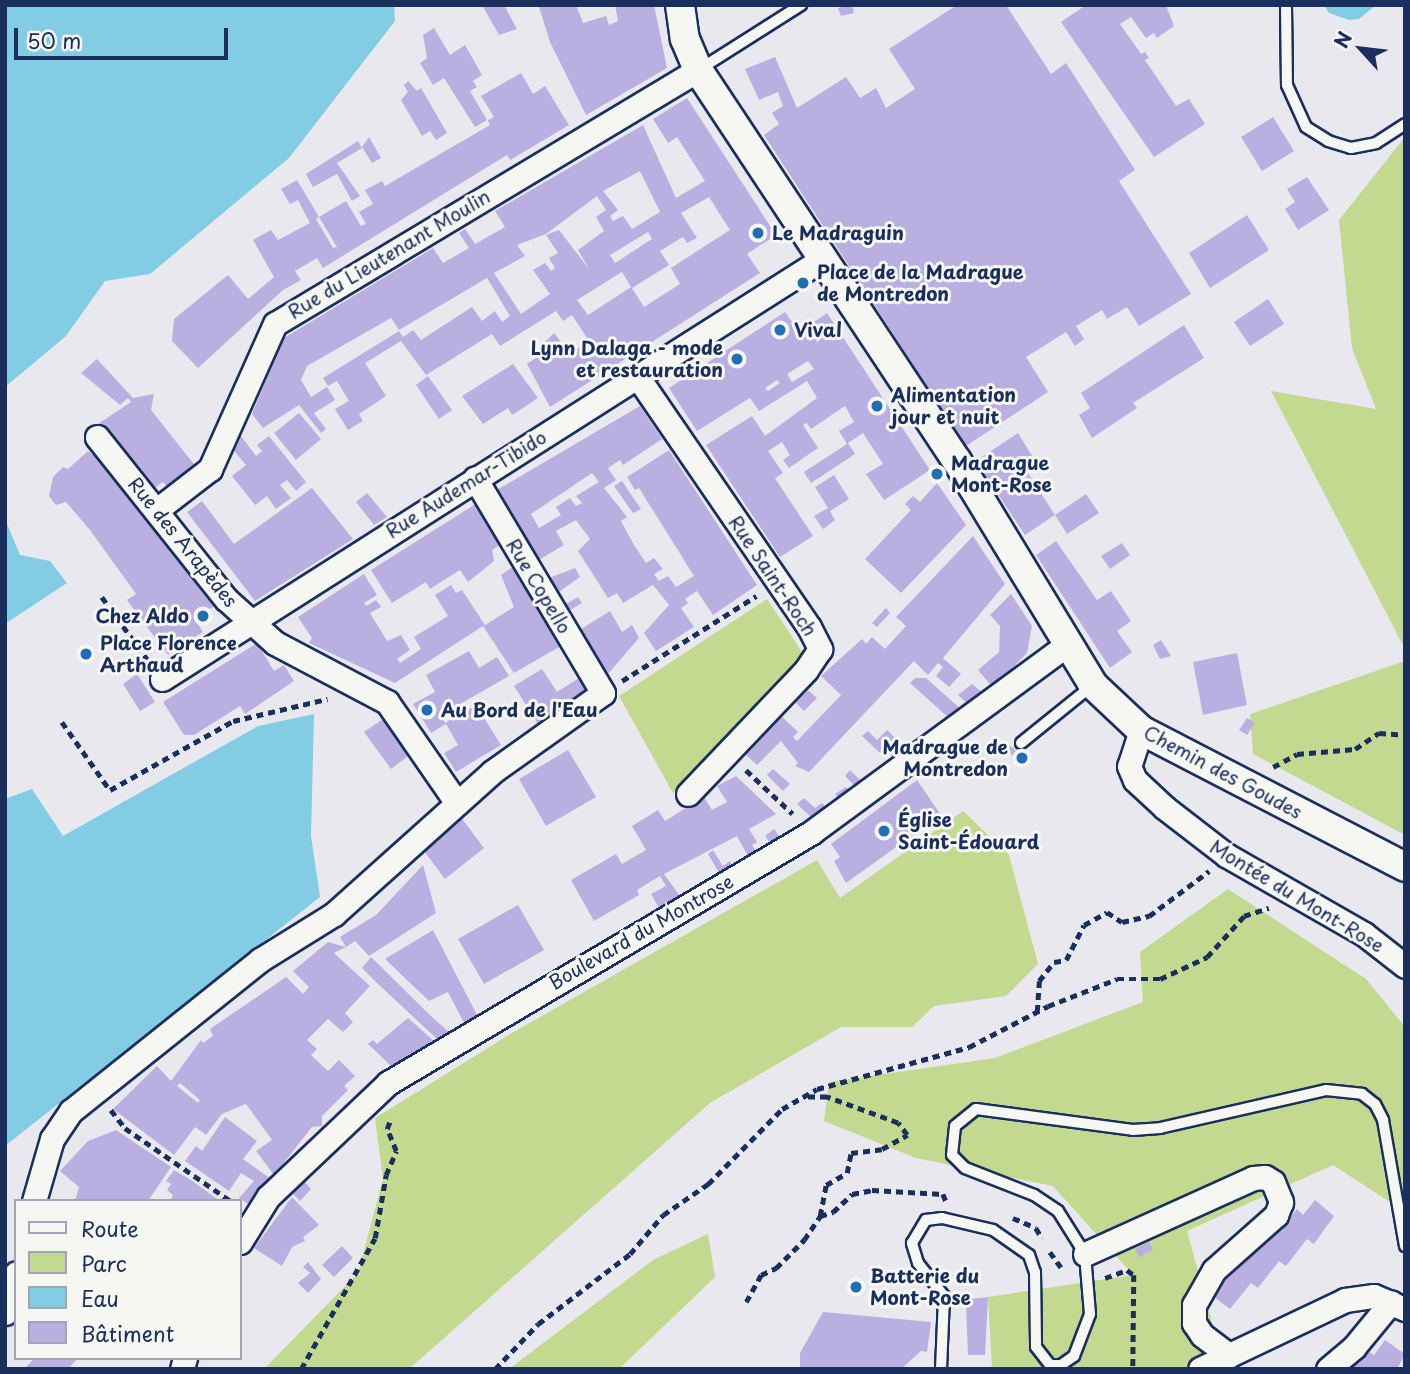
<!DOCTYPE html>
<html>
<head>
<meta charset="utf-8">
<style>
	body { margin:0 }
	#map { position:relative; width:1410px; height:1374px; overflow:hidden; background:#eae8ef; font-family:"Playpen Sans",sans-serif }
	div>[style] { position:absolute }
	.green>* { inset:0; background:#c2d98f }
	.water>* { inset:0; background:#83cde4 }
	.building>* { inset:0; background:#baafe1 }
	.path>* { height:4.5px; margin-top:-2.25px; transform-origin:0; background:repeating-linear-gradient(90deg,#1b2f5e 0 7px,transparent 0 12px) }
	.roads { filter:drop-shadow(2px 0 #1b2f5e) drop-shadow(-2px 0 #1b2f5e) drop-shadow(0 2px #1b2f5e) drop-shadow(0 -2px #1b2f5e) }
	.service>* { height:10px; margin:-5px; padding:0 5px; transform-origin:5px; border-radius:5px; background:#f6f6f2 }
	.minor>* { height:23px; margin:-11.5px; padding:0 11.5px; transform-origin:11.5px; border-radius:11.5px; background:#f6f6f2 }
	.tertiary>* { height:28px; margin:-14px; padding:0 14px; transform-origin:14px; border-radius:14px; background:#f6f6f2 }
	.dots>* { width:19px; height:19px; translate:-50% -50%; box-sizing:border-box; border:4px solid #f6f6f2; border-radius:50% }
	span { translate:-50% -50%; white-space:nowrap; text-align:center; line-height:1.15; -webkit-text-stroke:6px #f6f6f2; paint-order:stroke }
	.poi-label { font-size:19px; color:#1b2f5e; font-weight:700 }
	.left { translate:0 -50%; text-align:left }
	.right { translate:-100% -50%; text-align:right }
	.street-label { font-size:19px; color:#1b2f5e }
	.frame { position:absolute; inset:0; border:7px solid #1b2f5e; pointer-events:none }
	.legend { position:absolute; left:14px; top:1199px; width:228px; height:161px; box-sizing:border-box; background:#f6f6f2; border:2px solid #9ea6b7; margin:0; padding:9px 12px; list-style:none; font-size:21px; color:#1b2f5e }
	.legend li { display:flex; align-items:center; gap:14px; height:35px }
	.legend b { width:35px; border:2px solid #9ea6b7 }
	.north { position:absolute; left:1326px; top:14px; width:70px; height:70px; -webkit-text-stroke:5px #f6f6f2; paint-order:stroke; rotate:297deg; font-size:19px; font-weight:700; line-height:28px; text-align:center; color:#1b2f5e }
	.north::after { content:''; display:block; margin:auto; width:24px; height:32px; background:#1b2f5e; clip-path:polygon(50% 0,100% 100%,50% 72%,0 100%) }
	.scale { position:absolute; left:14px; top:28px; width:214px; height:32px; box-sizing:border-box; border:4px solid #1b2f5e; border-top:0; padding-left:9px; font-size:21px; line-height:24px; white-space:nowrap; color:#1b2f5e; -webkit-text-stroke:5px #f6f6f2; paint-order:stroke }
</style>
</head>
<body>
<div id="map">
	<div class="green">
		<div style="clip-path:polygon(1405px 137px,1405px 649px,1271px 391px,1376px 409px,1352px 348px,1339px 220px)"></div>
		<div style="clip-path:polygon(767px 599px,806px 658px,673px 793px,619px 696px)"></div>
		<div style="clip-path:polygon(1405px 661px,1405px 835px,1253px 754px,1250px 714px)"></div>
		<div style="clip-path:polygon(963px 811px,1009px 855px,1038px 964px,1006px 996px,934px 1006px,912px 1027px,841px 1027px,710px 1103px,409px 1369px,264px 1369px,358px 1273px,383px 1179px,375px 1118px,517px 1030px,817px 860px,840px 898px)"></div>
		<div style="clip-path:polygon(1228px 889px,1366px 979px,1405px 1027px,1405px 1212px,1333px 1165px,1187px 1231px,1225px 1369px,992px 1369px,988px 1297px,1133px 1275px,1053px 1186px,916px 1158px,824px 1121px,829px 1082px,995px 1058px,1143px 1002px,1140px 952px)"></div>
		<div style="clip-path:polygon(708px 1234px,715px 1277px,619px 1369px,509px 1369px,653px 1260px)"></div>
	</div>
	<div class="water">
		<div style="clip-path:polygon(5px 5px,394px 5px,395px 21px,289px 158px,150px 274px,105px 281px,66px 336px,5px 387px)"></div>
		<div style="clip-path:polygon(1324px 5px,1376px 5px,1359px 19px,1349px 20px,1329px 13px)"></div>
		<div style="clip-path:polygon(5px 519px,20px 555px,50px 561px,67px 583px,5px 624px)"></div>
		<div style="clip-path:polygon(314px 714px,311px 836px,320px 897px,5px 1146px,5px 799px,32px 789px,63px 836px,258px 726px)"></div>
	</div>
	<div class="building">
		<div style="clip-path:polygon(504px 5px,517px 29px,499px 35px,483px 7px)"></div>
		<div style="clip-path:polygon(545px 5px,576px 5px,583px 23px,606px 16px,609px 25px,618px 21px,615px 5px,654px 5px,667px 68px,586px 115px,550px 42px,539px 7px)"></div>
		<div style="clip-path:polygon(852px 5px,854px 13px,841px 16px,838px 8px)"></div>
		<div style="clip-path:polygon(957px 5px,1006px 5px,1051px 74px,1066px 63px,1135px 170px,1119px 181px,1191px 294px,1139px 326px,1127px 307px,1107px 319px,1102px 310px,1076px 326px,1084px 339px,1075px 346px,1066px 332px,1026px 357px,1048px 392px,966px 446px,764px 135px,779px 124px,772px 113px,783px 106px,778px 92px,759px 100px,745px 69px,775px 57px,797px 108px,846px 77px,860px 98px,876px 88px,886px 108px,915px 89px,889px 49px)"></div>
		<div style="clip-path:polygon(1086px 5px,1166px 5px,1174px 26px,1157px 38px,1154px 33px,1146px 38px,1131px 17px,1120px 24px,1141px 54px,1145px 52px,1149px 58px,1145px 60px,1176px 106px,1189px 99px,1205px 124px,1154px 157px,1061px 22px)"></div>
		<div style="clip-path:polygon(434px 28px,450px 55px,465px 45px,482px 75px,473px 81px,477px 87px,470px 91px,487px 120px,475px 127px,444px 78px,433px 85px,420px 63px,427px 58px,423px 35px)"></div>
		<div style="clip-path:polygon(evenodd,521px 73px,533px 94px,545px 86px,569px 125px,510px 160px,507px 155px,323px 268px,317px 258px,295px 271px,301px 280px,283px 290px,198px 368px,172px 341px,174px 319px,228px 275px,248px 299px,274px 277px,253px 240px,271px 230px,278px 240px,310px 223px,298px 200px,290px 204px,281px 189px,297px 180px,319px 217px,346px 201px,361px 226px,366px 224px,359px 212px,373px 204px,365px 190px,382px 181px,385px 186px,490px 125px,488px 120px,494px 117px,481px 96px,521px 73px,319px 217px,337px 247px,333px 248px,316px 219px,319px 217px)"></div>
		<div style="clip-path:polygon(408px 81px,417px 91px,421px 88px,447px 133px,436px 140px,430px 131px,422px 136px,401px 100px,408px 92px,404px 85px)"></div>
		<div style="clip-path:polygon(evenodd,687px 98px,776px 235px,747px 254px,760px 273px,550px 407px,527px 364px,548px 350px,543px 344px,554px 333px,561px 342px,554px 346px,562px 358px,589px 341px,572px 315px,563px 321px,556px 311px,500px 346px,492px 334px,426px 375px,401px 341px,365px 363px,386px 396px,359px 414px,363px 421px,348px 430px,335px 409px,349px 401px,337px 381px,328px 386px,323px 378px,399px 331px,403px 337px,413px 330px,421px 340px,472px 307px,482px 321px,495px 311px,502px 322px,510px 316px,487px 278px,399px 330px,391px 318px,307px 366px,301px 380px,311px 397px,327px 387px,335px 400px,314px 413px,326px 429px,321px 433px,299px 405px,263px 428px,252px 414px,284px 338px,433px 248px,443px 263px,469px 248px,459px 233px,465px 229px,475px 244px,505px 227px,495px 211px,643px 125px,676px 198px,705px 181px,677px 137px,668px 143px,653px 119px,687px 98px,640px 171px,660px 212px,632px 229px,623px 216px,613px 221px,610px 216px,618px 210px,603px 191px,640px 171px,687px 98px,597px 196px,606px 210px,596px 217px,604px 231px,578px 250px,589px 269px,559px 230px,546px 235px,558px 253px,549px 258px,555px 268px,551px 271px,545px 263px,533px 270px,550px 294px,521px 314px,494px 273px,525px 256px,517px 245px,546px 234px,597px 196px,687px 98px,709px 197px,730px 230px,671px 268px,680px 284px,644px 307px,632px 288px,669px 265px,660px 251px,683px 237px,687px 243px,697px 238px,681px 213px,709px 197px,687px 98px,648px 232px,652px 239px,615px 263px,610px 255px,648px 232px,687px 98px,622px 272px,631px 287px,588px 315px,577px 300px,622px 272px)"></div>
		<div style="clip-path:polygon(1273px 117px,1294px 151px,1262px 171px,1241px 137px)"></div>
		<div style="clip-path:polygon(369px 137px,381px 158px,372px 163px,362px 147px)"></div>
		<div style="clip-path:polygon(358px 141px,362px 148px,337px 163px,360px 196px,352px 201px,337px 174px,313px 187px,306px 174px)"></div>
		<div style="clip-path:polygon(1307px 177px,1329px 210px,1298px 230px,1285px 209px,1295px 202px,1287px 189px)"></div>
		<div style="clip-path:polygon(1247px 215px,1269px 250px,1210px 288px,1189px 253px)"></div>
		<div style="clip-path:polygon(1268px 299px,1284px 324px,1250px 346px,1234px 322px)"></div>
		<div style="clip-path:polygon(evenodd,785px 312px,799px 332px,827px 313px,930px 470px,884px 500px,866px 474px,883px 464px,863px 433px,848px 443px,855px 454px,811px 483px,804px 472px,847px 444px,839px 431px,854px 422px,845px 406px,811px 429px,807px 423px,803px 425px,818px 448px,789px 468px,783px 460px,790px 455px,782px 442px,768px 451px,783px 473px,775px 478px,813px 536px,780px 557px,706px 445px,752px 416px,765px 436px,817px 398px,807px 381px,759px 411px,750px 398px,697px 431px,669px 388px,785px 312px,808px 361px,814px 369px,792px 382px,787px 374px,808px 361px,785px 312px,777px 380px,780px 383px,768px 391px,765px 388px,777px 380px)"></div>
		<div style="clip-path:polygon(1184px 325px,1204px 358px,1133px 403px,1137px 408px,1092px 438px,1079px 415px,1090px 408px,1081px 393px)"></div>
		<div style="clip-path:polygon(97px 359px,133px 398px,154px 394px,151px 410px,197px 468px,167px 487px,163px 482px,150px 491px,98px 424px,131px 402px,128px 398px,120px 405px,81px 373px)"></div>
		<div style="clip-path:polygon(513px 364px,538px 398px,512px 415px,508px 408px,483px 424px,462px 396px)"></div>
		<div style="clip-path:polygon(428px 376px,452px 410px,439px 419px,416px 385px)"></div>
		<div style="clip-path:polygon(evenodd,640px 406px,662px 439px,623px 465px,620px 460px,608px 468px,616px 480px,604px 488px,627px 517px,621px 521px,634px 545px,646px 563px,654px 558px,663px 569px,654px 574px,659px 581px,668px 576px,676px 587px,694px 576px,639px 488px,635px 490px,627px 477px,669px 450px,757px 585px,713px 615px,697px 591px,685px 599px,688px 603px,681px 608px,694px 627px,656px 651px,644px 633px,669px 605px,653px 585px,623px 603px,617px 593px,608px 598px,578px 551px,590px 539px,576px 520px,556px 531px,564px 545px,537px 561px,495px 491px,640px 406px,592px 473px,599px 482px,576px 496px,582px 503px,576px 506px,570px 498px,556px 507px,561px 515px,539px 528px,531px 514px,592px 473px)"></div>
		<div style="clip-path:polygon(299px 413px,321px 439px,296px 460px,274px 433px)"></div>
		<div style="clip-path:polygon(1018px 433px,1037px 464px,1026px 470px,1055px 515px,1086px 494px,1099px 513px,1067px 534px,1055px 515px,1025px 535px,976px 461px)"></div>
		<div style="clip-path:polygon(241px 436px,256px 456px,262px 451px,257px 445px,269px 436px,306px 482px,296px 491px,287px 480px,280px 485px,291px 498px,276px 509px,267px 496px,255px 505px,232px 476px,246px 465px,234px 451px)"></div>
		<div style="clip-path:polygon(98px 450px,218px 604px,194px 618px,203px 632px,168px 655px,127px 600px,136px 594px,90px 530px,66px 502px,56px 505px,49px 496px,53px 477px,63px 467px,68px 469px,88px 451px,92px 455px)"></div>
		<div style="clip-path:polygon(834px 475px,849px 499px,830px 511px,835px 520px,823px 529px,814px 516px,828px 508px,815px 487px)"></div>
		<div style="clip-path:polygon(622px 481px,641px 509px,633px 513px,614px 486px)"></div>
		<div style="clip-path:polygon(937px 483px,966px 525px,901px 593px,865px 559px,911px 510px,905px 504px,913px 496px,920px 502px)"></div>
		<div style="clip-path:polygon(312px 488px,353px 539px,255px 601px,187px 512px,202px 501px,234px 544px)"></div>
		<div style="clip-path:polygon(367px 493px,387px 517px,374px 525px,356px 502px)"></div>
		<div style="clip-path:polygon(477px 503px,501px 544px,492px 550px,494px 561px,468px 582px,460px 570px,430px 589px,426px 582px,392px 603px,371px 570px)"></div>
		<div style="clip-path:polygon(973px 536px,1005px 584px,943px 658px,961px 674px,949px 687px,936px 676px,943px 667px,938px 663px,928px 675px,914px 661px,809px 772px,795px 766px,798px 763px,781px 741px,757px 765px,746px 755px,782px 717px,798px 732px,793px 737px,797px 741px,841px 695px,821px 676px,862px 639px,866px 644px,872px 637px,885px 649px,906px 626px,896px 617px)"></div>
		<div style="clip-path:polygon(1056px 541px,1097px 600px,1111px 591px,1131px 621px,1117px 631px,1132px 652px,1110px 668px,1036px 555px)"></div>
		<div style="clip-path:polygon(1122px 543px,1130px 555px,1110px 569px,1101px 556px)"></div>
		<div style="clip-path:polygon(514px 566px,561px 646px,514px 673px,483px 626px,395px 683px,309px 643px,312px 638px,298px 617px,364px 574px,377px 595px,364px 603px,366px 606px,376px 600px,381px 607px,370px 613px,387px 641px,401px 635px,410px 650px,397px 659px,400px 663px,421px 649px,414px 637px,448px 616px,435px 595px,451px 585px,456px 593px,462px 590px,485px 625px,514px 607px,501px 575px)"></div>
		<div style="clip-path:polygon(575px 568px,580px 577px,556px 594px,549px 578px)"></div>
		<div style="clip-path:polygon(1011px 594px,1032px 626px,1027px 653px,993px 688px,978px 670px,999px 652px,1000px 626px,990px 615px)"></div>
		<div style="clip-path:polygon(578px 597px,582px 603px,570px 610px,566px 604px)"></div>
		<div style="clip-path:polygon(886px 608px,890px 613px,877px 627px,872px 623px)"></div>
		<div style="clip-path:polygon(610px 611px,622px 632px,632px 625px,639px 638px,607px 675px,581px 629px)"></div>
		<div style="clip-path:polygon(1161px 640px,1171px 656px,1160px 659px,1153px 645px)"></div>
		<div style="clip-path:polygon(257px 643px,274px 671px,284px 665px,294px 681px,245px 714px,240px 706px,194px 735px,184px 735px,163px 702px)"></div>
		<div style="clip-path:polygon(469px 651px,479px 668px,497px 657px,509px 676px,441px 715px,445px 723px,476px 705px,501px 745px,456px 772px,444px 753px,458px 745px,446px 724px,431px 733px,413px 704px,435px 692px,426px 675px)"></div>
		<div style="clip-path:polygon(1237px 653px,1247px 705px,1203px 715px,1193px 662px)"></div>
		<div style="clip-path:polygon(542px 669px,557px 692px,579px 678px,589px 695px,538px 724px,514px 686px)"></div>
		<div style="clip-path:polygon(137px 674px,155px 702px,140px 711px,123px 684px)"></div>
		<div style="clip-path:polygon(915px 678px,926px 678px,963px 711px,951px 720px,910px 683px)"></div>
		<div style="clip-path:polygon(972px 684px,984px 694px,970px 706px,958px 695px)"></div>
		<div style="clip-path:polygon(808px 690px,817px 698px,804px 711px,796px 703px)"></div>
		<div style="clip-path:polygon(1247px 718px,1255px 723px,1247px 735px,1239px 730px)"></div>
		<div style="clip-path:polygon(383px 719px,408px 756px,391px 769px,364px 732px)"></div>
		<div style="clip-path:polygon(887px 730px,909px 751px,896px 760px,885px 749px,880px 753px,862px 736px,868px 731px,877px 740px)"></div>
		<div style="clip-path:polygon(1008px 744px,1021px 755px,1018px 760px,1005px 749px)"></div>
		<div style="clip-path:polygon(568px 750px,596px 797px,546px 826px,519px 779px)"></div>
		<div style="clip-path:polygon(773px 769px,790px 784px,783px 791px,767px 775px)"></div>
		<div style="clip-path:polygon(850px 770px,863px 783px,857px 788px,845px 776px)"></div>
		<div style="clip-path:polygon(736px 776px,776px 814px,749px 829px,757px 842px,752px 845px,758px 855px,750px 860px,737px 836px,664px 874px,682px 899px,661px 911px,651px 894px,666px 886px,660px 876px,637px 890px,639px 895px,594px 921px,571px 880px,616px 854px,622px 864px,646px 850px,632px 826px,658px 810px,665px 821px,704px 797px,712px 810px,727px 802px,717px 786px)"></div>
		<div style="clip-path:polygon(917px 780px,941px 815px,846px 883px,834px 861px,840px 857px,831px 844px)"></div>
		<div style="clip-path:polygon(846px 787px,851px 792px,840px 800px,835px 794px)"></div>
		<div style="clip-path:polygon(804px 798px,815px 808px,822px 803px,827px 809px,813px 819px,797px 804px)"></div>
		<div style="clip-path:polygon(460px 816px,484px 848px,445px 879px,421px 847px)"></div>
		<div style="clip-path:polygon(774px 829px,783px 841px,773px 847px,765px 836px)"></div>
		<div style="clip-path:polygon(713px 850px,723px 866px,730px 861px,734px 869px,721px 876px,708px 854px)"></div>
		<div style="clip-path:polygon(423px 865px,436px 913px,369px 956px,355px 941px,346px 947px,340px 937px,376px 915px)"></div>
		<div style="clip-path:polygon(518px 905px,544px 950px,484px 984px,458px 939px)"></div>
		<div style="clip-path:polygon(433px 930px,477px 1015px,464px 1023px,448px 992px,429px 1001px,385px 959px)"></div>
		<div style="clip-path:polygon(evenodd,328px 942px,346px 947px,334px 953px,370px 986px,345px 1013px,353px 1022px,343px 1032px,328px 1019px,307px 1040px,317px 1049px,311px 1055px,328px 1071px,339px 1060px,355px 1076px,344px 1086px,348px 1090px,322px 1116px,322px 1126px,312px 1127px,274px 1175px,256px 1151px,272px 1140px,246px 1104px,222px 1114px,206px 1135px,195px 1127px,174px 1155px,113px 1109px,157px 1066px,171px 1081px,201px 1040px,203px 1043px,213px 1036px,210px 1029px,286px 977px,303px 994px,309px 987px,293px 971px,328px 942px,180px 1083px,200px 1100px,198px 1103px,177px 1086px,180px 1083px)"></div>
		<div style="clip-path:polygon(371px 957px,432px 1017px,449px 1032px,437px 1039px,377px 983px,362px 968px)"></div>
		<div style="clip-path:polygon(408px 1018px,434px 1041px,391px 1066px,368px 1044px,373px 1040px,377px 1044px)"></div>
		<div style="clip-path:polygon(225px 1117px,257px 1141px,243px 1159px,271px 1179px,248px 1204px,239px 1198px,254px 1181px,241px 1173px,229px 1191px,185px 1161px,196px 1146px,202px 1151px)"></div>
		<div style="clip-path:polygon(116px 1130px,171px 1167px,148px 1201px,75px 1201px,79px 1187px,60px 1171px,88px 1141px)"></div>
		<div style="clip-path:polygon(174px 1170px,191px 1180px,220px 1201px,170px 1201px,173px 1195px,167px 1190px,171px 1184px,166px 1181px)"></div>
		<div style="clip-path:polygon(304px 1181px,311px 1189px,300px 1201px,292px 1193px)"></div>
		<div style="clip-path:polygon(292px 1197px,319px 1225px,303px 1237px,305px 1241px,292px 1247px,282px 1266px,254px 1248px)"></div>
		<div style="clip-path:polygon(1315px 1200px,1334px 1216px,1314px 1244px,1307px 1239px,1286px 1266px,1279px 1261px,1258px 1288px,1251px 1283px,1230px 1309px,1202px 1288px,1241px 1253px,1248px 1258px,1268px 1231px,1275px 1236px,1297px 1209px,1303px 1215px)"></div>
		<div style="clip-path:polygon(1149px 1242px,1153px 1250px,1139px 1257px,1135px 1249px)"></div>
		<div style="clip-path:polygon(342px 1246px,353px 1258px,334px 1277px,322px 1265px)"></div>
		<div style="clip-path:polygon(308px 1262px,321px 1279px,308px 1293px,298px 1283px,310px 1273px,303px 1267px)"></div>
		<div style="clip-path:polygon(988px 1297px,985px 1355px,968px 1355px,966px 1306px,970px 1299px)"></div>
		<div style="clip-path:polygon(823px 1312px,931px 1322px,927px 1352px,921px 1351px,901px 1369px,800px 1369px,800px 1353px)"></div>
		<div style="clip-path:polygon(1385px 1340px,1405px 1354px,1397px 1369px,1352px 1369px,1366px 1350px,1374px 1355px)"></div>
		<div style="clip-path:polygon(35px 1358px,78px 1358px,68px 1369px,24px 1369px)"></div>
	</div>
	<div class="path">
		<div style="left:102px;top:597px;width:77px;rotate:54deg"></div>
		<div style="left:622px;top:681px;width:159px;rotate:-32.4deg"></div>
		<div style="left:62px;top:722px;width:83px;rotate:54.8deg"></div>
		<div style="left:110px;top:790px;width:141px;rotate:-29.3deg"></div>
		<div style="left:233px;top:721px;width:97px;rotate:-13.2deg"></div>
		<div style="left:1273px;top:767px;width:27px;rotate:-28deg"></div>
		<div style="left:1297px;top:754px;width:58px;rotate:-4.9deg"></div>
		<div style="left:1355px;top:749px;width:29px;rotate:-34deg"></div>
		<div style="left:1379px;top:733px;width:26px;rotate:4deg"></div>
		<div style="left:746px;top:770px;width:64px;rotate:43.1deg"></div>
		<div style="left:1037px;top:1012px;width:31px;rotate:-86deg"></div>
		<div style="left:1039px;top:981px;width:24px;rotate:-52deg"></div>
		<div style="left:1054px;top:962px;width:12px;rotate:-9deg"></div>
		<div style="left:1066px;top:960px;width:39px;rotate:-63deg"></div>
		<div style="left:1084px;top:925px;width:26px;rotate:-29deg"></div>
		<div style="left:1107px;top:912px;width:18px;rotate:34deg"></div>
		<div style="left:1122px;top:922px;width:28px;rotate:-13deg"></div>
		<div style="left:1149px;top:916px;width:75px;rotate:-36.9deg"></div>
		<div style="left:111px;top:1110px;width:23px;rotate:52deg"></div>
		<div style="left:125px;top:1128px;width:129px;rotate:34.6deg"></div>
		<div style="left:820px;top:1216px;width:14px;rotate:-17deg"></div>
		<div style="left:833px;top:1212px;width:26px;rotate:-43deg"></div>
		<div style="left:852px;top:1194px;width:20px;rotate:-11deg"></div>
		<div style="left:872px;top:1190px;width:71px;rotate:3.2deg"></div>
		<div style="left:943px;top:1194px;width:8px;rotate:67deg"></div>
		<div style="left:1013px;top:1218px;width:25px;rotate:23deg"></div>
		<div style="left:1036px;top:1228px;width:12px;rotate:59deg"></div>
		<div style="left:1050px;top:1252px;width:19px;rotate:54deg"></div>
		<div style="left:1105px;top:1278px;width:23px;rotate:-20deg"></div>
		<div style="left:1127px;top:1270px;width:9px;rotate:36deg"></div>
		<div style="left:1134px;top:1275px;width:94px;rotate:90.6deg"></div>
		<div style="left:746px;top:1302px;width:31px;rotate:-61deg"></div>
		<div style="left:761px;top:1275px;width:17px;rotate:-25deg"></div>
		<div style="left:776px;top:1268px;width:40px;rotate:-45deg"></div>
		<div style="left:804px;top:1240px;width:29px;rotate:-56deg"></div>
		<div style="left:820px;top:1216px;width:32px;rotate:-79deg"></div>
		<div style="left:826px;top:1185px;width:24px;rotate:-30deg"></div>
		<div style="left:847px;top:1173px;width:20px;rotate:-79deg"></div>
		<div style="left:851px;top:1153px;width:31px;rotate:-7deg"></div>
		<div style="left:882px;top:1149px;width:29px;rotate:-29deg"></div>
		<div style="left:907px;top:1135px;width:15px;rotate:-127deg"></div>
		<div style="left:898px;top:1123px;width:76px;rotate:-159.9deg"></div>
		<div style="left:827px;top:1097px;width:22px;rotate:180deg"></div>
		<div style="left:301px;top:1369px;width:150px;rotate:-60.5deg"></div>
		<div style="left:375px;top:1238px;width:64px;rotate:-80.1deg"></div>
		<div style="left:386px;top:1175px;width:26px;rotate:-67deg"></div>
		<div style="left:396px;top:1151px;width:24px;rotate:-112deg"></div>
		<div style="left:387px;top:1129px;width:12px;rotate:-70deg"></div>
		<div style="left:495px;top:1369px;width:62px;rotate:-46.3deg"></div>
		<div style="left:538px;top:1324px;width:116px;rotate:-37.3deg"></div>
		<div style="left:630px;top:1254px;width:51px;rotate:-49.8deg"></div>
		<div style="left:663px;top:1215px;width:55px;rotate:-34.6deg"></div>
		<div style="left:708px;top:1184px;width:105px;rotate:-45.4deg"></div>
		<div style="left:782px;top:1109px;width:40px;rotate:-29.7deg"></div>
		<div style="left:817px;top:1089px;width:158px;rotate:-15.4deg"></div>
		<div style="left:969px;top:1047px;width:89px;rotate:-27.4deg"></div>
		<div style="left:1048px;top:1006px;width:74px;rotate:-21.4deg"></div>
		<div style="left:1117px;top:979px;width:43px"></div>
		<div style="left:1160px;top:979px;width:52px;rotate:-25.1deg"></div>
		<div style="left:1207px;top:957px;width:55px;rotate:-47.9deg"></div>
		<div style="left:1244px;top:916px;width:26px;rotate:-18deg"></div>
	</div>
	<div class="roads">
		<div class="service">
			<div style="left:1286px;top:5px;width:80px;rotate:89.3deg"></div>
			<div style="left:1287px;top:85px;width:46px;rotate:65.7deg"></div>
			<div style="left:1306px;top:127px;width:26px;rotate:32deg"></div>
			<div style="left:1328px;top:141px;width:24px;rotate:17deg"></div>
			<div style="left:1351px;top:148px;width:25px;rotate:-11deg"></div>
			<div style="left:1376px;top:143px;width:35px;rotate:-33deg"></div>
			<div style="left:700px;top:69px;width:120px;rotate:-32.4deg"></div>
			<div style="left:1021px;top:743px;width:92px;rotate:-38.9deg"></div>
			<div style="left:941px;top:1369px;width:73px;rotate:-87.6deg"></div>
			<div style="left:944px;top:1296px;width:42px;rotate:-128.2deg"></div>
			<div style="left:918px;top:1263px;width:21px;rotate:-107deg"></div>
			<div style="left:912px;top:1243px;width:27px;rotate:-59deg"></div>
			<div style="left:926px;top:1220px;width:16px;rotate:-7deg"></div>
			<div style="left:942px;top:1218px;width:52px;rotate:13.2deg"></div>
			<div style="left:993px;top:1230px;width:44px;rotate:34.8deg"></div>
			<div style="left:1029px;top:1255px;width:18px;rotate:71deg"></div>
			<div style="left:1035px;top:1272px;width:75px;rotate:89.2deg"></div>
			<div style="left:1036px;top:1347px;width:23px;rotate:52deg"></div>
			<div style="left:1050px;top:1365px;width:11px"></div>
			<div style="left:1061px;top:1365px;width:16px;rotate:-35deg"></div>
			<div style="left:1074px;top:1356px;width:45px;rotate:-69.1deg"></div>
			<div style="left:1090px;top:1314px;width:60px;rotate:-94.8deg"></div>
			<div style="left:1085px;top:1254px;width:51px;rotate:-122.1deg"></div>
			<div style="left:1058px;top:1211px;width:29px;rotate:-146deg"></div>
			<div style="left:1034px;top:1195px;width:74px;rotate:-158.6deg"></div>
			<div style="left:965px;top:1168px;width:18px;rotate:-135deg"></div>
			<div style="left:952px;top:1155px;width:29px;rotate:-84deg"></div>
			<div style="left:955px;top:1126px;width:27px;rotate:-39deg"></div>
			<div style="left:976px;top:1109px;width:158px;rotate:7.6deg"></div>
			<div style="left:1133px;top:1130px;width:27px;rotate:-4deg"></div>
			<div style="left:1160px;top:1128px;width:170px;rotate:-12.9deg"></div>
			<div style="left:1326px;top:1090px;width:36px;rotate:6deg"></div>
			<div style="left:1362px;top:1094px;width:16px;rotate:38deg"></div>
			<div style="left:1375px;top:1104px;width:18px;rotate:63deg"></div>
			<div style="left:1383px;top:1120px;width:128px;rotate:80.1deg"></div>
		</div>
		<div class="minor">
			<div style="left:637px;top:376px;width:304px;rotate:55.6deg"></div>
			<div style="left:809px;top:627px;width:25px;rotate:63deg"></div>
			<div style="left:820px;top:649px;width:25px;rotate:124deg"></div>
			<div style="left:806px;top:670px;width:171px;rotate:133.6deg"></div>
			<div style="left:97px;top:437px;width:207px;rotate:51.5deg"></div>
			<div style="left:226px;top:599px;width:66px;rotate:41.9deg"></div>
			<div style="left:275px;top:643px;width:127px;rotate:27.8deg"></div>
			<div style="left:387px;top:702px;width:123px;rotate:55.3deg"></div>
			<div style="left:158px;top:509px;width:66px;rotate:-37.6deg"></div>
			<div style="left:210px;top:469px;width:159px;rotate:-65.9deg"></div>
			<div style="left:275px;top:324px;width:493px;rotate:-31deg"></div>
			<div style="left:162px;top:679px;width:785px;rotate:-32.45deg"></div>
			<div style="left:1141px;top:730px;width:38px;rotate:108deg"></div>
			<div style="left:1129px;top:766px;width:15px;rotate:67deg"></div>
			<div style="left:1135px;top:780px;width:41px;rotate:43deg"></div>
			<div style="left:1165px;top:808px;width:77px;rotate:37.6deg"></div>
			<div style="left:1226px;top:855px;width:159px;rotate:29.8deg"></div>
			<div style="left:1364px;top:934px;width:52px;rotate:38deg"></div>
			<div style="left:34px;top:1201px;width:65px;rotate:-73.8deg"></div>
			<div style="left:52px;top:1139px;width:34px;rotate:-56deg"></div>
			<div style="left:71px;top:1111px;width:242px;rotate:-38.6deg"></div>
			<div style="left:260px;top:960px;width:87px;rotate:-31.9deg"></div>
			<div style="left:334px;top:914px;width:212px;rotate:-41.9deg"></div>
			<div style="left:492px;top:772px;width:136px;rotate:-35.4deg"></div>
			<div style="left:603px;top:693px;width:250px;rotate:-120.8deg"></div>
			<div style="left:240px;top:1242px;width:53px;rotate:-58.1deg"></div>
			<div style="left:268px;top:1197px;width:166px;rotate:-43.5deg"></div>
			<div style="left:388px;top:1083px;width:493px;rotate:-30.6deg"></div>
			<div style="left:812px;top:832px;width:314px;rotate:-36.3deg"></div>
			<div style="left:1085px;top:1254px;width:184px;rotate:-24.3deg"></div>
			<div style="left:1253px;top:1178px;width:12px;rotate:-5deg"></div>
			<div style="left:1265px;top:1177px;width:9px;rotate:32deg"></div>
			<div style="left:1273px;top:1182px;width:22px;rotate:68deg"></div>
			<div style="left:1281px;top:1202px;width:14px;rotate:111deg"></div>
			<div style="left:1276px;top:1215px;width:83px;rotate:138.4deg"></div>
			<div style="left:1214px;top:1270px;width:40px;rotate:119.7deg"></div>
			<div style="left:1194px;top:1305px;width:18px;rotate:90deg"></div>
			<div style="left:1194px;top:1323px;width:14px;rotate:56deg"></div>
			<div style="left:1202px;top:1335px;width:34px;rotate:37deg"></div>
			<div style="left:5px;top:1313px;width:41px;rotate:-74.6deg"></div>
			<div style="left:182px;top:1369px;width:11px;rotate:-75deg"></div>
			<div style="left:1200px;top:1369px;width:161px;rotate:-25.4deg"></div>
			<div style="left:1345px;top:1300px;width:29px;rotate:-8deg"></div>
			<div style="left:1374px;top:1296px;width:34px;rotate:23deg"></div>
			<div style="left:1328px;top:1369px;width:34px;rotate:-40deg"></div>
			<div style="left:1354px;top:1347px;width:58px;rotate:-50.6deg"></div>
		</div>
		<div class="tertiary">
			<div style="left:680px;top:5px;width:34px;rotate:82deg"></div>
			<div style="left:685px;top:39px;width:34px;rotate:67deg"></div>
			<div style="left:698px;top:70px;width:469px;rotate:56.5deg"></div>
			<div style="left:957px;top:461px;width:262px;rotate:58.7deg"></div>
			<div style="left:1093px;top:685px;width:66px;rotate:43.2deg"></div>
			<div style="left:1141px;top:730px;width:297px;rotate:27.4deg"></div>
		</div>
	</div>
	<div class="dots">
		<div style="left:758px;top:233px;background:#1f6fb2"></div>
		<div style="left:803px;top:283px;background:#1f6fb2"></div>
		<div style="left:780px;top:330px;background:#1f6fb2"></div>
		<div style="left:737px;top:359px;background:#1f6fb2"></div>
		<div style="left:877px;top:406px;background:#1f6fb2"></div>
		<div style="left:937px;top:474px;background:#1f6fb2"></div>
		<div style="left:203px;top:616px;background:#1f6fb2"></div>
		<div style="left:86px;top:654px;background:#1f6fb2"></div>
		<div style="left:427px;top:710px;background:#1f6fb2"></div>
		<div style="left:1022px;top:758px;background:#1f6fb2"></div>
		<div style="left:884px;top:831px;background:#1f6fb2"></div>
		<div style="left:856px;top:1287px;background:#1f6fb2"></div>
	</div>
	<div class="poi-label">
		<span class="left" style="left:772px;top:233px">Le Madraguin</span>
		<span class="left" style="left:817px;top:283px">Place de la Madrague<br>de Montredon</span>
		<span class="left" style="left:794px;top:330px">Vival</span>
		<span class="right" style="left:723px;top:359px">Lynn Dalaga - mode<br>et restauration</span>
		<span class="left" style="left:891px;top:406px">Alimentation<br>jour et nuit</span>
		<span class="left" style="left:951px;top:474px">Madrague<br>Mont-Rose</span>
		<span class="right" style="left:189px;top:616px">Chez Aldo</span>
		<span class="left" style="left:100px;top:654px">Place Florence<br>Arthaud</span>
		<span class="left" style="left:441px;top:710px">Au Bord de l'Eau</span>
		<span class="right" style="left:1008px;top:758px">Madrague de<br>Montredon</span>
		<span class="left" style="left:898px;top:831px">Église<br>Saint-Édouard</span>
		<span class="left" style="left:870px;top:1287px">Batterie du<br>Mont-Rose</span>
	</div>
	<div class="street-label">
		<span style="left:389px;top:254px;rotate:-31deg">Rue du Lieutenant Moulin</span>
		<span style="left:466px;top:484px;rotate:-32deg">Rue Audemar-Tibido</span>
		<span style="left:183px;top:542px;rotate:51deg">Rue des Arapèdes</span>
		<span style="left:773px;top:576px;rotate:56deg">Rue Saint-Roch</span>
		<span style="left:539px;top:586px;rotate:59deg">Rue Copello</span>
		<span style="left:1223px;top:772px;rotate:28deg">Chemin des Goudes</span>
		<span style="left:1297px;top:896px;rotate:31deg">Montée du Mont-Rose</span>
		<span style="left:641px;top:932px;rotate:-30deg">Boulevard du Montrose</span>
	</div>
	<div class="frame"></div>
	<ul class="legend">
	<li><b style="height:9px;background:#f6f6f2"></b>Route</li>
	<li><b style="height:19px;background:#c2d98f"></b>Parc</li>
	<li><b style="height:19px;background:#83cde4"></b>Eau</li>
	<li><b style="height:19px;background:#baafe1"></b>Bâtiment</li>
	</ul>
	<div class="north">N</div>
	<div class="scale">50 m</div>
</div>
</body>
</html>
